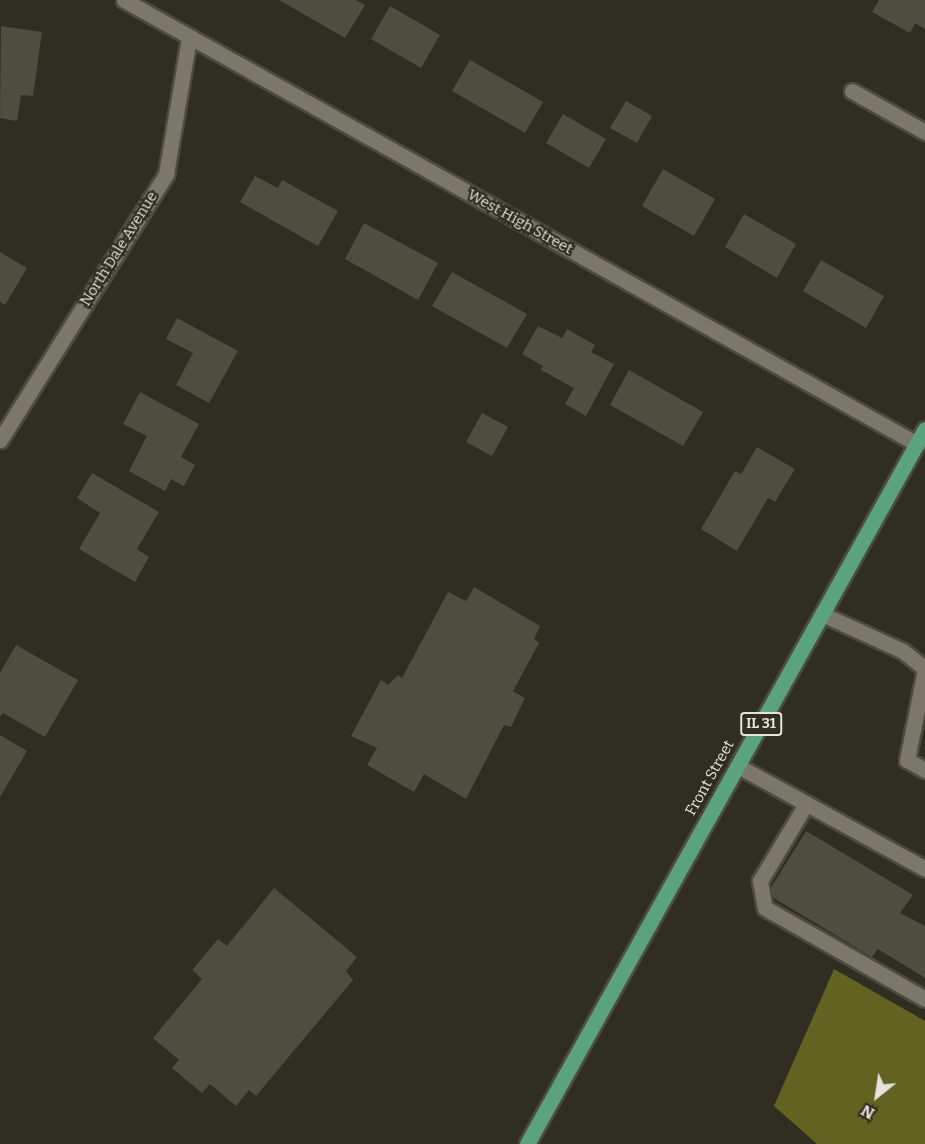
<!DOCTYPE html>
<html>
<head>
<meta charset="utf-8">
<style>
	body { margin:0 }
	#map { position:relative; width:925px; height:1144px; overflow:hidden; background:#302d22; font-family:Bitter,serif }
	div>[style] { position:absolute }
	.forest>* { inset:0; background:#626320 }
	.building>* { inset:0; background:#4f4c40 }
	.roads { filter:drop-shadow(2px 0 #4d4b41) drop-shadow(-2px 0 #4d4b41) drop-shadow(0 2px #4d4b41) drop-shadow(0 -2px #4d4b41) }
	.minor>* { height:15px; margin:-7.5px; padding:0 7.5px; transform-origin:7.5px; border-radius:7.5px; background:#7b776a }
	.major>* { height:15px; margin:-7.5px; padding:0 7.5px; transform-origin:7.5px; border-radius:7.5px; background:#5ba27e }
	span { translate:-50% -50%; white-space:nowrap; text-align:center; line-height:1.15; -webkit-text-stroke:4.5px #302d22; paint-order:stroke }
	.shield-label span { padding:2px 4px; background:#302d22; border:2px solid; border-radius:4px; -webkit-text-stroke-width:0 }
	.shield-label { font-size:14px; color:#e5e3dc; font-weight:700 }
	.street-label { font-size:15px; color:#e5e3dc }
	.north { position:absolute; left:847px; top:1066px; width:60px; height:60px; -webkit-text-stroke:4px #302d22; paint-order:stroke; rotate:210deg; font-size:16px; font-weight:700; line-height:24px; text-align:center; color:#e5e3dc }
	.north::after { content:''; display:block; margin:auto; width:21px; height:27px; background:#e5e3dc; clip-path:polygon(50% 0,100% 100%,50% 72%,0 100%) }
</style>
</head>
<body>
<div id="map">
	<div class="forest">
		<div style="clip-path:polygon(834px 969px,925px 1021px,925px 1144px,817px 1144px,774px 1106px)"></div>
	</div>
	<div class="building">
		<div style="clip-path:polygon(279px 0,356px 0,365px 5px,345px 38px)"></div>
		<div style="clip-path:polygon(879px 0,925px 0,925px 29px,915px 23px,910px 33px,872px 12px)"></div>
		<div style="clip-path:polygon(390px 6px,440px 35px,421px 68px,371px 39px)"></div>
		<div style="clip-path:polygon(1px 26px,42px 32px,33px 96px,21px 95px,17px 121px,0 118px)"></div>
		<div style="clip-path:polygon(470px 60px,543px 102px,525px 133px,452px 91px)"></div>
		<div style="clip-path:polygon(626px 101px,652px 116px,637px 143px,610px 128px)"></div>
		<div style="clip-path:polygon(563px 114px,606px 139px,589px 168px,546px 143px)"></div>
		<div style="clip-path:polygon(663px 169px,715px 199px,694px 236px,642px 206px)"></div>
		<div style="clip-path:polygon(255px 176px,278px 188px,282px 180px,338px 211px,318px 246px,240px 202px)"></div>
		<div style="clip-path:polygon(744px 214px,796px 244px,777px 278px,725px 247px)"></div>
		<div style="clip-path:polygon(364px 223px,438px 263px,418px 300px,345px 259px)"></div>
		<div style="clip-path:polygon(0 252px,27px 268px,5px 305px,0 302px)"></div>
		<div style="clip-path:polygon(821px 260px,884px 296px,866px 328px,803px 291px)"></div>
		<div style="clip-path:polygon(452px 272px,527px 314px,507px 348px,432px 306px)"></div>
		<div style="clip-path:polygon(177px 318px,238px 351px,209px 403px,176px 385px,193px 353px,166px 339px)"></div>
		<div style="clip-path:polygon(538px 326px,562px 338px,567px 329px,595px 345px,591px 352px,614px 364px,586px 416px,565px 404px,574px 388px,541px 370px,543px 366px,522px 354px)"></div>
		<div style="clip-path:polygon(629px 370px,703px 412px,683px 446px,610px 405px)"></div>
		<div style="clip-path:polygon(140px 392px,199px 424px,181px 457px,195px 465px,184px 486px,171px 479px,165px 491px,129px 471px,147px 436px,123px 424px)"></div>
		<div style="clip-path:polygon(482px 413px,508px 427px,492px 456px,466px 442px)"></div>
		<div style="clip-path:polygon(757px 447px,795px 469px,775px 502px,768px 498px,737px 551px,701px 529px,735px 471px,741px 474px)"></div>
		<div style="clip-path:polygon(92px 473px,159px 512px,137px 549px,149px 557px,135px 582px,79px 549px,100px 513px,77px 498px)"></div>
		<div style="clip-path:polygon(474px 587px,540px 626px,534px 639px,539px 643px,513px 691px,525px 698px,511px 727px,504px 725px,466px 799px,424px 774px,414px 792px,367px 765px,377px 748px,351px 736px,381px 680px,388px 685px,398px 675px,402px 678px,448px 592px,466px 601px)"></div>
		<div style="clip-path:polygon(16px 645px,78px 680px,45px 737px,3px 713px,0 717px,0 673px)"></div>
		<div style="clip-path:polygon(0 735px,27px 751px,0 797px)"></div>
		<div style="clip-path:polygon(806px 831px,913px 895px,900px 913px,925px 926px,925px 978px,878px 949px,872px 957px,767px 894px)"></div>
		<div style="clip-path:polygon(274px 888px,357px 957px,346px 971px,353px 980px,256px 1096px,249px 1090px,236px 1106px,210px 1084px,202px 1093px,172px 1068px,179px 1060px,153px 1038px,202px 979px,192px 970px,218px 939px,227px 946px)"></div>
	</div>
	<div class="roads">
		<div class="minor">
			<div style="left:124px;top:0;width:909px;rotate:29.24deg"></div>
			<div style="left:852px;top:91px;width:84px;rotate:29.3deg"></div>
			<div style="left:0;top:440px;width:314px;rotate:-58deg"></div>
			<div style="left:166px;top:174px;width:138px;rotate:-80.4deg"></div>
			<div style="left:822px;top:614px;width:89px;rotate:24.6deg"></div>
			<div style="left:903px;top:651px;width:28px;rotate:39deg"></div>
			<div style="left:925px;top:669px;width:93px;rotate:101.2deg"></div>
			<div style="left:907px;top:760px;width:21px;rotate:29deg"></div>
			<div style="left:738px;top:766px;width:213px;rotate:28.8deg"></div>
			<div style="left:806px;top:804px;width:90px;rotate:120.9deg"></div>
			<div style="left:760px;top:881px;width:27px;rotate:80deg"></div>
			<div style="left:765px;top:908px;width:184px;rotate:29.6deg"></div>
		</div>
		<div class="major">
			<div style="left:527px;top:1144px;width:818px;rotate:-60.9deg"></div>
		</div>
	</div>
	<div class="shield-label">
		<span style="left:761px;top:724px">IL 31</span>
	</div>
	<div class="street-label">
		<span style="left:520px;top:222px;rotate:29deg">West High Street</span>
		<span style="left:119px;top:249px;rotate:-58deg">North Dale Avenue</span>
		<span style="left:710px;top:778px;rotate:-61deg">Front Street</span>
	</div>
	<div class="north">N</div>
</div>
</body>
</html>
